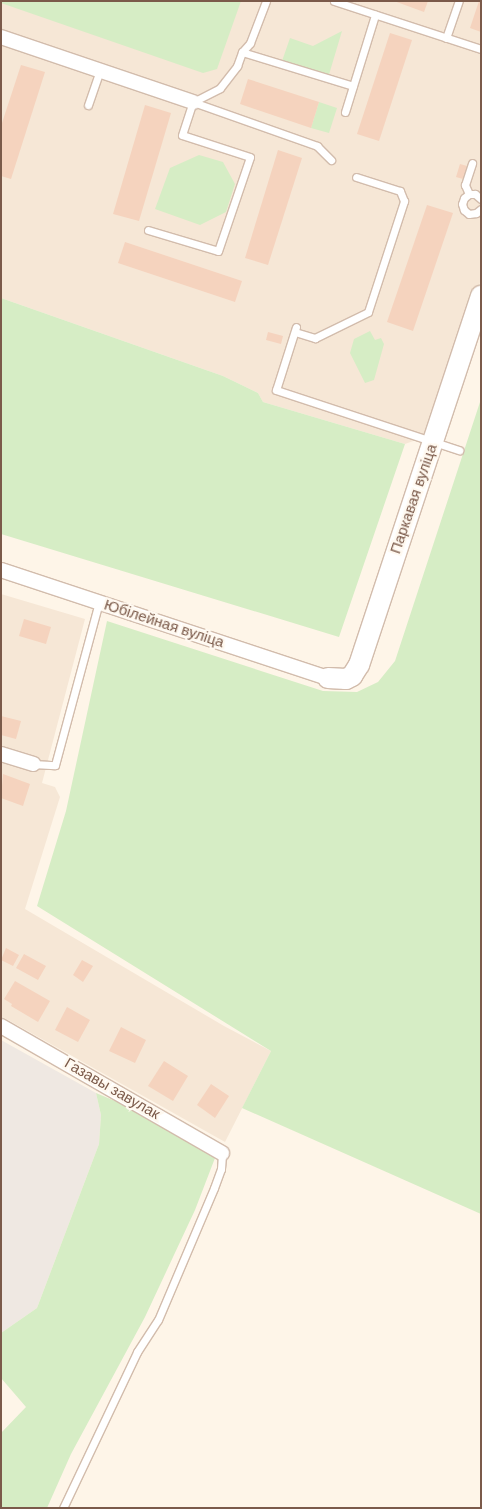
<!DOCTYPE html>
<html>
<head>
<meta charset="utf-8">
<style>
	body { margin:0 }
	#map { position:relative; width:482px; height:1509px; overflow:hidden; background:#fef5e8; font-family:"DM Sans",sans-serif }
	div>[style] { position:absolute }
	.residential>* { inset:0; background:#f6e7d6 }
	.industrial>* { inset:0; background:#efe8e2 }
	.green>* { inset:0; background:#d6edc5 }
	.building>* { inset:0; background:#f5d3be }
	.roads { filter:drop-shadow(1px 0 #d2bcac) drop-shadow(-1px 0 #d2bcac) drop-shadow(0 1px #d2bcac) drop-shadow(0 -1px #d2bcac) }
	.lane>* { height:7px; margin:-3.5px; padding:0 3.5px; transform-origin:3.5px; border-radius:3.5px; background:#fff }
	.street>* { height:14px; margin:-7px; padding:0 7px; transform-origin:7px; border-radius:7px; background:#fff }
	.secondary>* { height:20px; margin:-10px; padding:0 10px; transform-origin:10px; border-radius:10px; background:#fff }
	span { translate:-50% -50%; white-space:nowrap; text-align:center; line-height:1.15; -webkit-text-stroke:4.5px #fff9f0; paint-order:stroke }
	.street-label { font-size:15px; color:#7b5a4a }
	.frame { position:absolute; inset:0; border:2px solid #7b5a4a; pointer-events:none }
</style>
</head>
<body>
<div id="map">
	<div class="residential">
		<div style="clip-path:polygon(1px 1px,481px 1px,481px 279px,430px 435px,405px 444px,263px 402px,258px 393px,223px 376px,1px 298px)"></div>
		<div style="clip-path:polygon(1px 594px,85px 619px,42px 783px,55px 787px,60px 797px,25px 909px,224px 1026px,271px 1051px,225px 1142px,1px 1016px)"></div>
	</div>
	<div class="industrial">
		<div style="clip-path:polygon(1px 1040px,96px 1093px,101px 1115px,99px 1144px,37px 1308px,1px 1333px)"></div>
	</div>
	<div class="green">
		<div style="clip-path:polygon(1px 1px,241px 1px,217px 69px,203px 73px,1px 3px)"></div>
		<div style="clip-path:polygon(342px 31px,328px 78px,281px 64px,290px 38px,313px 46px)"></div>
		<div style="clip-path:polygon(319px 102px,337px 108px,329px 133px,311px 128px)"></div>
		<div style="clip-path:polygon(199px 155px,223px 162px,235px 184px,226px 212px,200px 225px,155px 209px,170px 168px)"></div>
		<div style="clip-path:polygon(1px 298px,223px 376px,258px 393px,263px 402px,405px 444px,339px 637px,1px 534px)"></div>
		<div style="clip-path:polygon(370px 331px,375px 340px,381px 338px,384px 344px,374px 380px,365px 383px,350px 353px,354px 339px)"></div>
		<div style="clip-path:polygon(481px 399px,481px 1214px,242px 1108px,271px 1051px,37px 906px,66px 811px,107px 621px,323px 691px,357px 692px,378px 682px,395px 661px)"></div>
		<div style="clip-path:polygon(96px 1093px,132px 1108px,215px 1158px,195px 1210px,145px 1317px,71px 1454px,47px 1508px,1px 1508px,1px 1433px,26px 1407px,1px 1378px,1px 1333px,37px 1308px,99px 1144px,101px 1115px)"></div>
	</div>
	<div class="building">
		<div style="clip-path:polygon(394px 1px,428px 1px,424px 12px)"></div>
		<div style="clip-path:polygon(479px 1px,481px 1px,481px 32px,470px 28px)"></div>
		<div style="clip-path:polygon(390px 33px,412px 40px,379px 141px,357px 134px)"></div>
		<div style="clip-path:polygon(21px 65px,45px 72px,11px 179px,1px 176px,1px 126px)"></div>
		<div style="clip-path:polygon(248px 79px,319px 102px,311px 128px,240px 104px)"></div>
		<div style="clip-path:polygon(145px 105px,171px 113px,139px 221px,113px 214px)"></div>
		<div style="clip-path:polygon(278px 150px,302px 158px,268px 265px,245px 258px)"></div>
		<div style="clip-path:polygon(460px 164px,467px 166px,463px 179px,456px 177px)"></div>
		<div style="clip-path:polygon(427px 205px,453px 213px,413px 331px,387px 322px)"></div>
		<div style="clip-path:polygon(125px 242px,242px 281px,235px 302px,118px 263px)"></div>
		<div style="clip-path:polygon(268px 332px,283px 336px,281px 344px,266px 340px)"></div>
		<div style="clip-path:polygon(24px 619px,51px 627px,46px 644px,19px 636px)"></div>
		<div style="clip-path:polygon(1px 716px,21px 721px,16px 739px,1px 735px)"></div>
		<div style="clip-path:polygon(3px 774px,30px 784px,23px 806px,1px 798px)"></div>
		<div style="clip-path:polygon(6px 948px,19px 955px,13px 966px,1px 960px)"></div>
		<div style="clip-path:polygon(24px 954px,46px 966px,38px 980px,16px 968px)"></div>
		<div style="clip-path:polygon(82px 960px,93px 966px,83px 982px,73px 975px)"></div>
		<div style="clip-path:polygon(15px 981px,50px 1001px,38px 1022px,11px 1006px,12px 1004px,4px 999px)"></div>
		<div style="clip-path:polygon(67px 1007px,90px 1020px,78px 1042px,55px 1030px)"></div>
		<div style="clip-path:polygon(121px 1027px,146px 1040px,135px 1063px,109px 1051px)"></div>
		<div style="clip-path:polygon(164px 1061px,188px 1076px,173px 1101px,148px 1086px)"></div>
		<div style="clip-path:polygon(211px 1084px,229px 1096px,215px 1118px,197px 1105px)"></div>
	</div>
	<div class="roads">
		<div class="lane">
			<div style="left:334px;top:1px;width:155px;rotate:18.1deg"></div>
			<div style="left:446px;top:38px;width:39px;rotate:-71deg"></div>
			<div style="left:242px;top:52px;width:116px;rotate:17deg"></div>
			<div style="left:193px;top:102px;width:132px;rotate:19.5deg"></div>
			<div style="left:317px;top:146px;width:20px;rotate:45deg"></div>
			<div style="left:88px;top:105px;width:36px;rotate:-71deg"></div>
			<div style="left:345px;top:112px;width:102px;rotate:-72.8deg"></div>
			<div style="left:469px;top:194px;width:10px;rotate:-114deg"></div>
			<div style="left:465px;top:185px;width:23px;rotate:-72deg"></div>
			<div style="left:481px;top:199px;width:8px;rotate:-140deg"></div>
			<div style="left:475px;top:194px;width:6px;rotate:180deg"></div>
			<div style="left:469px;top:194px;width:6px;rotate:141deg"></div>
			<div style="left:464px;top:198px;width:6px;rotate:108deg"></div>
			<div style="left:462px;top:204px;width:6px;rotate:72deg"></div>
			<div style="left:464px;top:210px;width:6px;rotate:39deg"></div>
			<div style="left:469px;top:214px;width:7px;rotate:-8deg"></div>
			<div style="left:476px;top:213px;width:6px;rotate:-39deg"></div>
			<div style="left:148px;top:230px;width:73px;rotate:16.7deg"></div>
			<div style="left:218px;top:251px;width:99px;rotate:-71.2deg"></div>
			<div style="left:250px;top:157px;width:71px;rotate:-162.1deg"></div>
			<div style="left:182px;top:135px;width:35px;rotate:-72deg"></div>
			<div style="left:193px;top:102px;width:30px;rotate:-27deg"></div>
			<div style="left:220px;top:88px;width:28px;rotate:-52deg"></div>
			<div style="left:237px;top:66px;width:15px;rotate:-70deg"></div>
			<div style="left:242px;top:52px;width:12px;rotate:-48deg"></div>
			<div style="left:250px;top:43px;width:45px;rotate:-69.1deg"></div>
			<div style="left:296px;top:327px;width:66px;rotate:107.6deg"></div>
			<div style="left:276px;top:390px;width:193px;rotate:18.2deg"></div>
			<div style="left:295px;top:332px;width:21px;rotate:17deg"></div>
			<div style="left:315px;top:338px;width:59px;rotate:-26.1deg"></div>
			<div style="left:368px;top:312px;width:117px;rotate:-72deg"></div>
			<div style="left:404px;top:201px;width:11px;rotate:-112deg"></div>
			<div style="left:400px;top:191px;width:46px;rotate:-162.3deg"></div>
			<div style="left:33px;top:764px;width:22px;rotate:3deg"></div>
			<div style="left:55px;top:765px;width:169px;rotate:-74.9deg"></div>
			<div style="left:63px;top:1508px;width:173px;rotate:-64.6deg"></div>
			<div style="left:137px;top:1352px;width:38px;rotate:-57deg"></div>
			<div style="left:158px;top:1320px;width:143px;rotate:-67deg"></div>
			<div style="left:214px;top:1188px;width:20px;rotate:-70deg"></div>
			<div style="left:221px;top:1169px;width:16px;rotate:-86deg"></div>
		</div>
		<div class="street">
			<div style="left:1px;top:37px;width:203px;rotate:18.7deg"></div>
			<div style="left:1px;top:570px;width:344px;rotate:18.3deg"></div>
			<div style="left:1px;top:754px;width:34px;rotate:17deg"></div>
			<div style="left:1px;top:1026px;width:255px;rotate:29.9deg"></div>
		</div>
		<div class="secondary">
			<div style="left:328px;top:678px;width:18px;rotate:3deg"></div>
			<div style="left:346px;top:679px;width:7px;rotate:-27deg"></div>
			<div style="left:352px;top:676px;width:13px;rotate:-58deg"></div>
			<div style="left:359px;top:665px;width:389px;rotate:-71.7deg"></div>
		</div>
	</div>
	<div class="street-label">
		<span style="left:414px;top:499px;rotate:-71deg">Паркавая вуліца</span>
		<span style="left:164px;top:624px;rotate:18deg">Юбілейная вуліца</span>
		<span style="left:112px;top:1089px;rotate:30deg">Газавы завулак</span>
	</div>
	<div class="frame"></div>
</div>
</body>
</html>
